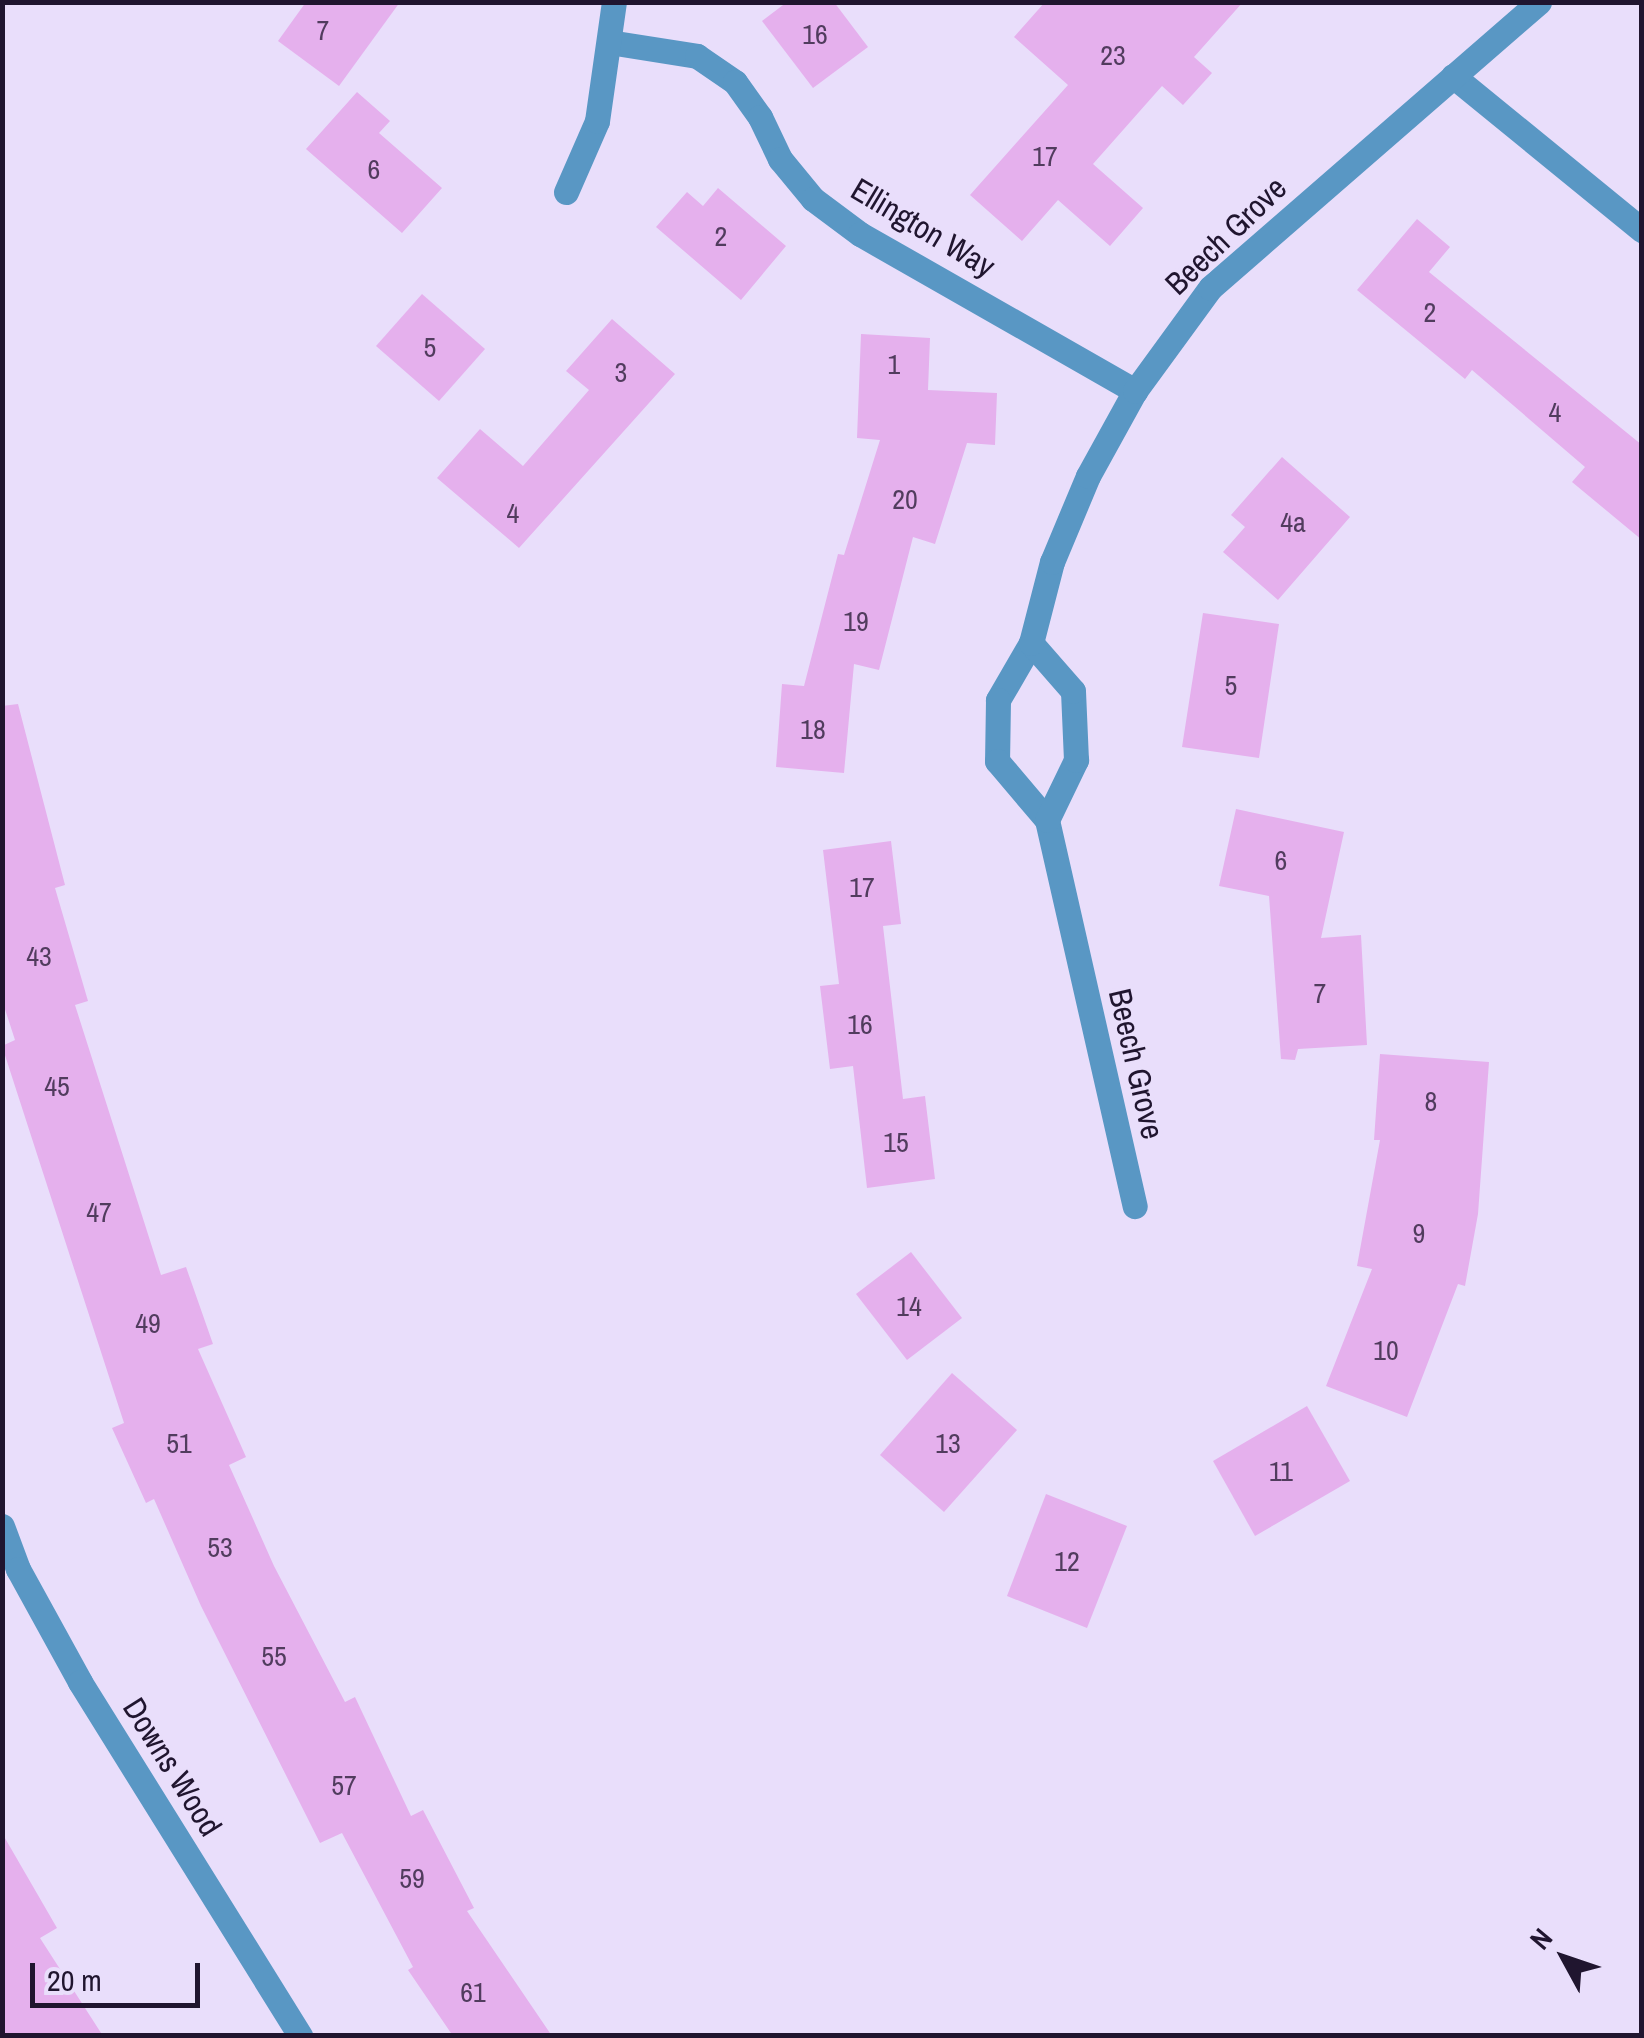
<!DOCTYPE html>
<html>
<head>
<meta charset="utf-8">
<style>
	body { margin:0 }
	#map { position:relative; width:1644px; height:2038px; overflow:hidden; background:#e9defb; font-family:"Archivo Narrow",sans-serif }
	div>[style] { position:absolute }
	.building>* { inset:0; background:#e5b0ed }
	.street>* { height:25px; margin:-12.5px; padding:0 12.5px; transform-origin:12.5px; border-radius:12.5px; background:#5997c4 }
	span { translate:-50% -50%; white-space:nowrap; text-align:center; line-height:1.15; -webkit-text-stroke:8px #e9defb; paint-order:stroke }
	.number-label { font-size:28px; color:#513c5e }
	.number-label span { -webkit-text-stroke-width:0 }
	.street-label { font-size:32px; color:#20152f }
	.frame { position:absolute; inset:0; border:5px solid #20152f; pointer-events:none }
	.north { position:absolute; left:1514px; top:1908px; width:100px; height:100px; -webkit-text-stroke:8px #e9defb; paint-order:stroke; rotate:310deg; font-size:28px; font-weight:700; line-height:40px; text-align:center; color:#20152f }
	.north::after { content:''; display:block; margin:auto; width:35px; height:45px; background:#20152f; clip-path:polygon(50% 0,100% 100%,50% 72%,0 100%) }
	.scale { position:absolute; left:30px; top:1963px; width:170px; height:45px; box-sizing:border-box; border:5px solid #20152f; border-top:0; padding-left:12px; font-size:30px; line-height:35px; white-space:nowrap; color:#20152f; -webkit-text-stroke:8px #e9defb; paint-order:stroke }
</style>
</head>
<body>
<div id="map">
	<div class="building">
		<div style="clip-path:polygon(306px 2px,400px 2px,339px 86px,278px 41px)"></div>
		<div style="clip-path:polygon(787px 2px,834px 2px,868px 47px,813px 88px,762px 21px)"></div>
		<div style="clip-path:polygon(1045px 2px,1243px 2px,1194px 57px,1212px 73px,1183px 105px,1162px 86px,1093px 164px,1143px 208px,1110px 246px,1058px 200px,1022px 241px,970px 195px,1068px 85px,1014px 37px)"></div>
		<div style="clip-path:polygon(357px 92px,390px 121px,379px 133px,442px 188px,402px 233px,306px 149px)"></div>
		<div style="clip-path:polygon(718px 188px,786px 246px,741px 300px,656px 227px,687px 192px,703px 206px)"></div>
		<div style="clip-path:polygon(1417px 219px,1450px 247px,1429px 272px,1642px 445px,1642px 540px,1572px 482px,1585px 467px,1472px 370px,1465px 379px,1357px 290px)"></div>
		<div style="clip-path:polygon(422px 294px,485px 349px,439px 401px,376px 346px)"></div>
		<div style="clip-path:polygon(612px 319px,675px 374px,519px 548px,437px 478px,480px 429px,523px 466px,589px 390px,566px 371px)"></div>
		<div style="clip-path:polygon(861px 334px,930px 338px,928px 390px,997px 393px,995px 445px,967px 443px,935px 544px,913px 537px,879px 670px,854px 664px,844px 773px,776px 767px,782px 684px,804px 686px,838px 554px,844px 555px,880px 440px,857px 438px)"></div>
		<div style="clip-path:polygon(1282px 457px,1350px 517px,1278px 600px,1223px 552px,1245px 527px,1231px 515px)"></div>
		<div style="clip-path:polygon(1203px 613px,1279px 624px,1259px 758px,1182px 747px)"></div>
		<div style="clip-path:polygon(18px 704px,65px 885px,55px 888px,88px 1001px,75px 1005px,161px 1275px,186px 1267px,213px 1344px,198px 1349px,246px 1457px,229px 1465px,274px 1566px,345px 1702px,355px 1697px,411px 1816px,423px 1810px,474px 1908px,467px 1911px,552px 2036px,453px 2036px,408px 1970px,413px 1967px,342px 1833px,320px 1843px,201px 1606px,154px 1499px,146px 1503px,112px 1428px,124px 1423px,2px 1046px,15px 1040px,2px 1000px,2px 706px)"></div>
		<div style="clip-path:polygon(1236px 809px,1344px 832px,1321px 938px,1361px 935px,1367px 1045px,1298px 1049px,1295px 1060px,1281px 1059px,1269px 896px,1219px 886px)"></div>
		<div style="clip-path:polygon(891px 841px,901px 924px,883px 926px,903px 1099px,925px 1096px,935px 1179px,867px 1188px,853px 1066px,830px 1069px,820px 986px,839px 984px,823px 850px)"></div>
		<div style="clip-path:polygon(1380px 1054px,1489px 1062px,1478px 1214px,1465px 1286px,1458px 1284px,1407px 1417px,1326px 1386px,1372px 1269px,1357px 1266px,1380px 1140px,1374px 1140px)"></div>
		<div style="clip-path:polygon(911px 1252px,962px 1318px,907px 1360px,856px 1294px)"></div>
		<div style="clip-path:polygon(952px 1373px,1017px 1430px,944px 1512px,880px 1455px)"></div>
		<div style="clip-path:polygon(1307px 1406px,1350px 1481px,1255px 1536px,1213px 1461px)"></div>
		<div style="clip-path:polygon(1046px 1494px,1127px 1526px,1087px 1628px,1007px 1596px)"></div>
		<div style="clip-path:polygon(2px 1833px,57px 1928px,40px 1938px,103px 2036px,2px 2036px)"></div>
	</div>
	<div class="street">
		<div style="left:609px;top:42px;width:89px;rotate:9deg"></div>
		<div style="left:697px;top:56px;width:46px;rotate:34.4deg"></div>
		<div style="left:735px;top:82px;width:43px;rotate:54.5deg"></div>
		<div style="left:760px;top:117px;width:47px;rotate:64.5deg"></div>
		<div style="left:780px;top:159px;width:52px;rotate:50.5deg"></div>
		<div style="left:813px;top:199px;width:59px;rotate:36.7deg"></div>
		<div style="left:860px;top:234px;width:317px;rotate:29.7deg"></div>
		<div style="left:1453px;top:76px;width:244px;rotate:39.2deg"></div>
		<div style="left:566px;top:192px;width:77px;rotate:-66.4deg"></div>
		<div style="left:597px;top:121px;width:120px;rotate:-81.9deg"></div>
		<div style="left:1031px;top:643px;width:66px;rotate:120.1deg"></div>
		<div style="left:998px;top:700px;width:61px;rotate:90.9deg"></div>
		<div style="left:997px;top:761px;width:77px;rotate:49.7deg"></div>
		<div style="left:1047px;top:820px;width:396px;rotate:77.2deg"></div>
		<div style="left:1047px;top:820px;width:67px;rotate:-64.2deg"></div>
		<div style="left:1076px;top:760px;width:69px;rotate:-92.5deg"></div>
		<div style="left:1073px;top:691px;width:64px;rotate:-131.2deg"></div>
		<div style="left:1031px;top:643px;width:84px;rotate:-75.5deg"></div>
		<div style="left:1052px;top:562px;width:93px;rotate:-67.3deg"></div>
		<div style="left:1088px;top:476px;width:97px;rotate:-61.1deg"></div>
		<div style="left:1135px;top:391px;width:127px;rotate:-53.9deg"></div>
		<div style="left:1210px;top:288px;width:436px;rotate:-41deg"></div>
		<div style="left:2px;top:1526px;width:46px;rotate:69.6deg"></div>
		<div style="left:18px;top:1569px;width:129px;rotate:61.2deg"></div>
		<div style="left:80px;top:1682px;width:417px;rotate:58.1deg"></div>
	</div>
	<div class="number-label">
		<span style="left:323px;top:30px">7</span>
		<span style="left:815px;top:34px">16</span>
		<span style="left:1113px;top:55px">23</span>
		<span style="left:1045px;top:156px">17</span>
		<span style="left:374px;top:169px">6</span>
		<span style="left:721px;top:236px">2</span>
		<span style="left:1430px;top:312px">2</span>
		<span style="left:430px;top:347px">5</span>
		<span style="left:894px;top:364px">1</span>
		<span style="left:621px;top:372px">3</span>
		<span style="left:1555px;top:412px">4</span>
		<span style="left:905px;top:499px">20</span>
		<span style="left:513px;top:513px">4</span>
		<span style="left:1293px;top:522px">4a</span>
		<span style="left:856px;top:621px">19</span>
		<span style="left:1231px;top:685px">5</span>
		<span style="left:813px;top:729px">18</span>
		<span style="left:1281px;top:860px">6</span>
		<span style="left:862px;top:887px">17</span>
		<span style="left:39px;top:956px">43</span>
		<span style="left:1320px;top:993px">7</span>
		<span style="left:860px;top:1024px">16</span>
		<span style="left:57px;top:1086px">45</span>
		<span style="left:1431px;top:1101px">8</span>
		<span style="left:896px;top:1142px">15</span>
		<span style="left:99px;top:1212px">47</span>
		<span style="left:1419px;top:1233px">9</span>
		<span style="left:909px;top:1306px">14</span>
		<span style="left:148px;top:1323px">49</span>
		<span style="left:1386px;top:1350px">10</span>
		<span style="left:179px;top:1443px">51</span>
		<span style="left:948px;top:1443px">13</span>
		<span style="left:1281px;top:1471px">11</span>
		<span style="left:220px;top:1547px">53</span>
		<span style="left:1067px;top:1561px">12</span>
		<span style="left:274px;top:1656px">55</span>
		<span style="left:344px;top:1785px">57</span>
		<span style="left:412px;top:1878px">59</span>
		<span style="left:473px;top:1992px">61</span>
	</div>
	<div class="street-label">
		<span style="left:923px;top:228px;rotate:31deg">Ellington Way</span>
		<span style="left:1226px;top:236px;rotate:-44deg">Beech Grove</span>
		<span style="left:1136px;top:1064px;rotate:77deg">Beech Grove</span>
		<span style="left:172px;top:1767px;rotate:58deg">Downs Wood</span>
	</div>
	<div class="frame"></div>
	<div class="north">N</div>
	<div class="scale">20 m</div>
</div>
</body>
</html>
